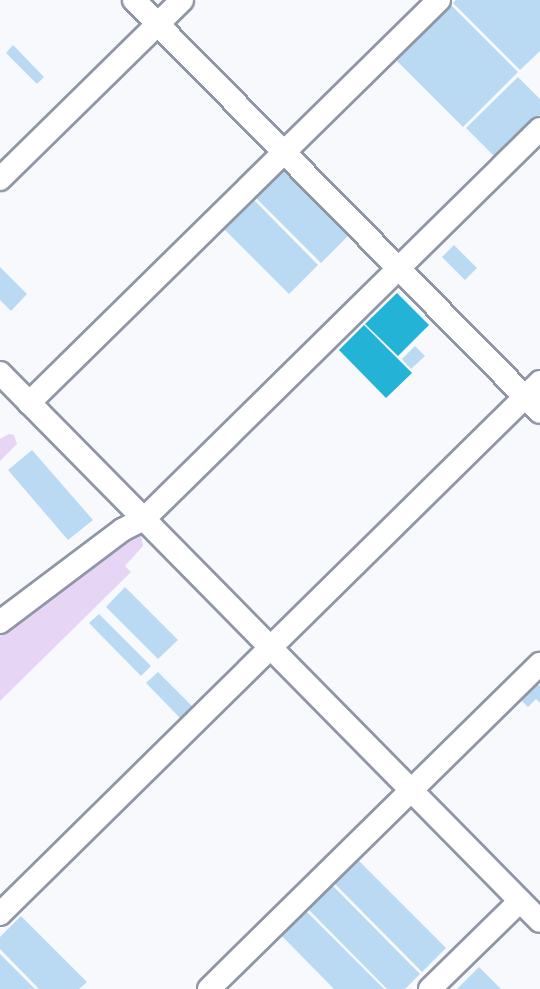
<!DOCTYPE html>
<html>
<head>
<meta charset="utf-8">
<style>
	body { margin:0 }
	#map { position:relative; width:540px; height:989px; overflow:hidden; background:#f7f9fc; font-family:"Asap Condensed",sans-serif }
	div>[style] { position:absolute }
	.green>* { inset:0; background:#e6d5f5 }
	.water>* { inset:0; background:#23b3d6 }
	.building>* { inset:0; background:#badaf3 }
	.roads { filter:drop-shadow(2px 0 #8f96a5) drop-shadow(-2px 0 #8f96a5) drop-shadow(0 2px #8f96a5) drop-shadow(0 -2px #8f96a5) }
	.street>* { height:22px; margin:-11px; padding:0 11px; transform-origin:11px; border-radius:11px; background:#fff }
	span { translate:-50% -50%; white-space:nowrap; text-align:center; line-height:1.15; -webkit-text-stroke:6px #f7f9fc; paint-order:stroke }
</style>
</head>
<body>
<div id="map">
	<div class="green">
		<div style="clip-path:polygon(9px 434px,14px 435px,17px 444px,0 461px,0 439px)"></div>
		<div style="clip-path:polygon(133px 535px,141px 535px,143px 546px,125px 566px,131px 572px,0 701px,0 633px)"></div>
	</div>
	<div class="water">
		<div style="clip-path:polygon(397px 293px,429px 325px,398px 356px,365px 324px)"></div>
		<div style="clip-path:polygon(364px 325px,412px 373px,386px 398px,339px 350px)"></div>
	</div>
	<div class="building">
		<div style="clip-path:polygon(456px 0,540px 0,540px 51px,520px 70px,453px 3px)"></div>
		<div style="clip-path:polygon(451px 5px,518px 72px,463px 127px,395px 59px)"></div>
		<div style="clip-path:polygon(13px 45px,44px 77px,37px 84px,6px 53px)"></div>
		<div style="clip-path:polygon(518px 77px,540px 99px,540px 115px,496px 158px,466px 128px)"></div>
		<div style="clip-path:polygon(284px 168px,350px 234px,321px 263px,255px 197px)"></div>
		<div style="clip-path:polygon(253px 199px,318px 265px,289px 294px,223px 228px)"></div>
		<div style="clip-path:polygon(454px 245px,477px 268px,465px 280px,442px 257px)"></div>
		<div style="clip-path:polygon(0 267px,27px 294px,11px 311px,0 300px)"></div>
		<div style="clip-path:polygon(415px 346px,425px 356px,411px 369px,402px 359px)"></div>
		<div style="clip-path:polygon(32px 450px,93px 520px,68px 540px,8px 470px)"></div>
		<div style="clip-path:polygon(125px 587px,178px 640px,158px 659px,106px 607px)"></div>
		<div style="clip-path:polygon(99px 614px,151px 666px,141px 676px,89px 623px)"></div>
		<div style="clip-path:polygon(158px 672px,193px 707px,181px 719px,146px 683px)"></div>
		<div style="clip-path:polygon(535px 681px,540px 686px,540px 703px,536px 699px,528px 707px,518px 697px)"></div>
		<div style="clip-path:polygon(357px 859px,446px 948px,422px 972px,333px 882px)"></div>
		<div style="clip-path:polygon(331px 884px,420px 974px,405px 989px,387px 989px,307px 908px)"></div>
		<div style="clip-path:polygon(305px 910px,384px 989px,334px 989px,280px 934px)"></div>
		<div style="clip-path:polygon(21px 916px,87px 982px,79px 989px,39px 989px,0 949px,0 937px)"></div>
		<div style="clip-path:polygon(0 954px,35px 989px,0 989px)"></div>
		<div style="clip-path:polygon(479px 967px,501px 989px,457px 989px)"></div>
	</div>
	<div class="roads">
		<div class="street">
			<div style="left:134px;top:0;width:578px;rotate:45.42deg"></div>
			<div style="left:0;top:179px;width:255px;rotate:-44.5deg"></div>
			<div style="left:0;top:373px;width:769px;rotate:45.42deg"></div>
			<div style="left:29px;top:403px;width:575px;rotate:-44.51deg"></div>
			<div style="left:0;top:622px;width:153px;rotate:-37deg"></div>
			<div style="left:122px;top:530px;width:25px;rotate:-27deg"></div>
			<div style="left:144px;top:519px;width:556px;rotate:-44.56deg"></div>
			<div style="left:0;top:914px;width:758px;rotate:-44.57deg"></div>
			<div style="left:209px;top:989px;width:464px;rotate:-44.5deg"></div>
			<div style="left:430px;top:989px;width:126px;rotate:-44.4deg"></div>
		</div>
	</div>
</div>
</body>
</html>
